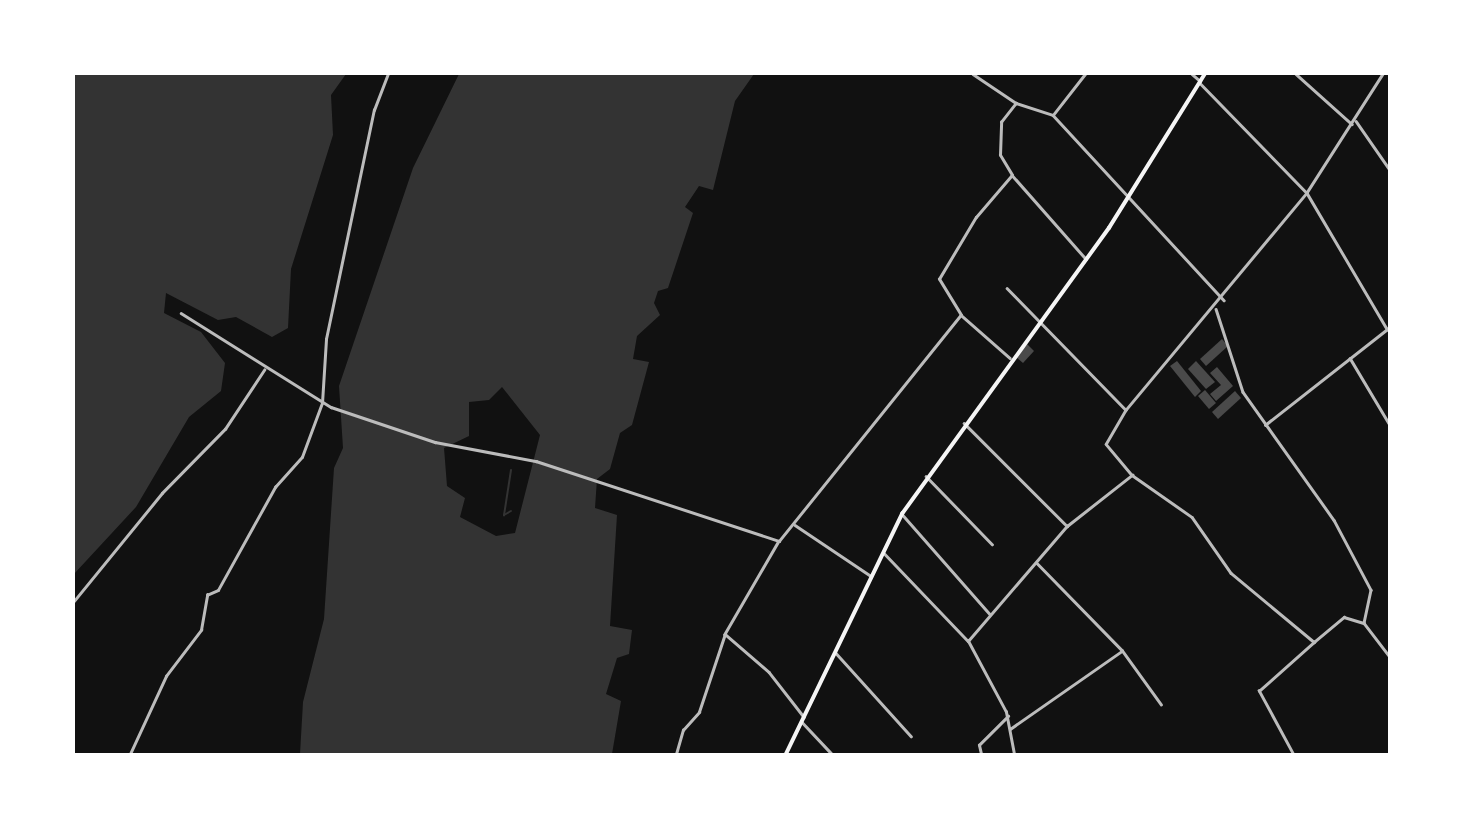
<!DOCTYPE html>
<html>
<head>
<meta charset="utf-8">
<style>
	body { margin:0 }
	#map { position:relative; width:1463px; height:828px; overflow:hidden; background:#111; font-family:Manrope,sans-serif }
	div>[style] { position:absolute }
	.water>* { inset:0; background:#333 }
	.stream>* { height:2px; margin:-1px; padding:0 1px; transform-origin:1px; border-radius:1px; background:#333 }
	.building>* { inset:0; background:#4a4a4a }
	.minor>* { height:2.5px; margin:-1.25px; padding:0 1.25px; transform-origin:1.25px; border-radius:1.25px; background:#bcbcbc }
	.secondary>* { height:3.5px; margin:-1.75px; padding:0 1.75px; transform-origin:1.75px; border-radius:1.75px; background:#f5f5f5 }
	span { translate:-50% -50%; white-space:nowrap; text-align:center; line-height:1.15; -webkit-text-stroke:6px #fff; paint-order:stroke }
	.frame { position:absolute; inset:0; border:75px solid #fff; pointer-events:none }
</style>
</head>
<body>
<div id="map">
	<div class="water">
		<div style="clip-path:polygon(74px 74px,346px 74px,331px 95px,333px 135px,291px 269px,288px 328px,272px 337px,236px 317px,218px 320px,166px 293px,164px 313px,201px 332px,225px 363px,221px 391px,189px 417px,136px 507px,74px 574px)"></div>
		<div style="clip-path:polygon(evenodd,459px 74px,754px 74px,735px 101px,713px 190px,699px 186px,685px 207px,693px 213px,668px 288px,658px 291px,654px 303px,660px 315px,637px 336px,633px 359px,649px 362px,632px 425px,620px 433px,610px 469px,597px 479px,595px 508px,617px 515px,610px 626px,632px 630px,629px 654px,617px 658px,606px 694px,621px 701px,612px 754px,300px 754px,303px 702px,324px 619px,334px 468px,343px 448px,339px 386px,413px 168px,459px 74px,502px 387px,540px 435px,515px 533px,496px 536px,460px 517px,465px 498px,447px 486px,444px 448px,469px 436px,469px 402px,489px 400px,502px 387px)"></div>
	</div>
	<div class="stream">
		<div style="left:511px;top:470px;width:46px;rotate:98.8deg"></div>
		<div style="left:504px;top:515px;width:8px;rotate:-30deg"></div>
	</div>
	<div class="building">
		<div style="clip-path:polygon(1222px 339px,1228px 346px,1206px 366px,1200px 359px)"></div>
		<div style="clip-path:polygon(1027px 344px,1034px 351px,1023px 363px,1016px 357px)"></div>
		<div style="clip-path:polygon(1177px 361px,1201px 391px,1195px 397px,1170px 366px)"></div>
		<div style="clip-path:polygon(1196px 361px,1215px 382px,1206px 389px,1188px 369px)"></div>
		<div style="clip-path:polygon(1217px 367px,1233px 386px,1216px 401px,1210px 394px,1221px 385px,1210px 373px)"></div>
		<div style="clip-path:polygon(1205px 390px,1216px 403px,1209px 409px,1198px 396px)"></div>
		<div style="clip-path:polygon(1235px 391px,1241px 398px,1218px 419px,1212px 412px)"></div>
	</div>
	<div class="minor">
		<div style="left:973px;top:74px;width:52px;rotate:34deg"></div>
		<div style="left:1192px;top:74px;width:11px;rotate:41deg"></div>
		<div style="left:1296px;top:74px;width:75px;rotate:41.8deg"></div>
		<div style="left:1383px;top:74px;width:141px;rotate:122.6deg"></div>
		<div style="left:1307px;top:193px;width:283px;rotate:129.8deg"></div>
		<div style="left:1126px;top:410px;width:39px;rotate:120deg"></div>
		<div style="left:1106px;top:444px;width:40px;rotate:50deg"></div>
		<div style="left:1132px;top:475px;width:73px;rotate:35deg"></div>
		<div style="left:1192px;top:517px;width:68px;rotate:55.1deg"></div>
		<div style="left:1231px;top:573px;width:108px;rotate:39.7deg"></div>
		<div style="left:1314px;top:642px;width:39px;rotate:-40deg"></div>
		<div style="left:1344px;top:617px;width:21px;rotate:17deg"></div>
		<div style="left:1364px;top:623px;width:43px;rotate:52.6deg"></div>
		<div style="left:1200px;top:83px;width:153px;rotate:45.8deg"></div>
		<div style="left:1307px;top:193px;width:158px;rotate:59.5deg"></div>
		<div style="left:1053px;top:115px;width:252px;rotate:47.3deg"></div>
		<div style="left:1356px;top:121px;width:60px;rotate:55.2deg"></div>
		<div style="left:1012px;top:175px;width:112px;rotate:48.6deg"></div>
		<div style="left:1007px;top:288px;width:170px;rotate:45.7deg"></div>
		<div style="left:1216px;top:309px;width:87px;rotate:72deg"></div>
		<div style="left:1243px;top:392px;width:157px;rotate:54.6deg"></div>
		<div style="left:1334px;top:520px;width:79px;rotate:62.1deg"></div>
		<div style="left:1371px;top:590px;width:33px;rotate:102deg"></div>
		<div style="left:181px;top:313px;width:177px;rotate:32.1deg"></div>
		<div style="left:331px;top:407px;width:110px;rotate:18.6deg"></div>
		<div style="left:435px;top:442px;width:103px;rotate:10.7deg"></div>
		<div style="left:536px;top:461px;width:256px;rotate:18.2deg"></div>
		<div style="left:779px;top:541px;width:290px;rotate:-51.2deg"></div>
		<div style="left:961px;top:315px;width:42px;rotate:-121.4deg"></div>
		<div style="left:939px;top:279px;width:72px;rotate:-59.2deg"></div>
		<div style="left:976px;top:217px;width:55px;rotate:-49.4deg"></div>
		<div style="left:1012px;top:175px;width:23px;rotate:-121deg"></div>
		<div style="left:1000px;top:155px;width:33px;rotate:-88deg"></div>
		<div style="left:1001px;top:122px;width:24px;rotate:-52deg"></div>
		<div style="left:1016px;top:103px;width:39px;rotate:18deg"></div>
		<div style="left:1053px;top:115px;width:52px;rotate:-52deg"></div>
		<div style="left:961px;top:315px;width:65px;rotate:41.3deg"></div>
		<div style="left:1350px;top:358px;width:78px;rotate:59.2deg"></div>
		<div style="left:964px;top:423px;width:146px;rotate:45deg"></div>
		<div style="left:1067px;top:526px;width:83px;rotate:-38.1deg"></div>
		<div style="left:1265px;top:425px;width:159px;rotate:-38.1deg"></div>
		<div style="left:926px;top:476px;width:95px;rotate:45.9deg"></div>
		<div style="left:902px;top:514px;width:133px;rotate:48.7deg"></div>
		<div style="left:795px;top:525px;width:92px;rotate:33.9deg"></div>
		<div style="left:779px;top:541px;width:108px;rotate:120.1deg"></div>
		<div style="left:725px;top:634px;width:58px;rotate:40.8deg"></div>
		<div style="left:769px;top:672px;width:57px;rotate:52.1deg"></div>
		<div style="left:884px;top:553px;width:122px;rotate:46.3deg"></div>
		<div style="left:1037px;top:563px;width:122px;rotate:45.7deg"></div>
		<div style="left:1122px;top:650px;width:67px;rotate:54.2deg"></div>
		<div style="left:74px;top:601px;width:139px;rotate:-50.8deg"></div>
		<div style="left:162px;top:493px;width:90px;rotate:-45.5deg"></div>
		<div style="left:225px;top:429px;width:71px;rotate:-56.5deg"></div>
		<div style="left:836px;top:653px;width:112px;rotate:47.9deg"></div>
		<div style="left:802px;top:722px;width:44px;rotate:46.8deg"></div>
		<div style="left:1010px;top:729px;width:136px;rotate:-34.9deg"></div>
		<div style="left:130px;top:754px;width:86px;rotate:-65.2deg"></div>
		<div style="left:166px;top:676px;width:58px;rotate:-52.7deg"></div>
		<div style="left:201px;top:630px;width:36px;rotate:-80deg"></div>
		<div style="left:207px;top:595px;width:12px;rotate:-24deg"></div>
		<div style="left:218px;top:590px;width:118px;rotate:-61deg"></div>
		<div style="left:275px;top:487px;width:40px;rotate:-48deg"></div>
		<div style="left:302px;top:457px;width:58px;rotate:-69.7deg"></div>
		<div style="left:322px;top:403px;width:64px;rotate:-86.4deg"></div>
		<div style="left:326px;top:339px;width:234px;rotate:-78.2deg"></div>
		<div style="left:374px;top:110px;width:39px;rotate:-69deg"></div>
		<div style="left:676px;top:754px;width:25px;rotate:-74deg"></div>
		<div style="left:683px;top:730px;width:24px;rotate:-48deg"></div>
		<div style="left:699px;top:712px;width:82px;rotate:-71.6deg"></div>
		<div style="left:981px;top:754px;width:9px;rotate:-103deg"></div>
		<div style="left:979px;top:745px;width:41px;rotate:-45deg"></div>
		<div style="left:1014px;top:754px;width:43px;rotate:-100.8deg"></div>
		<div style="left:1006px;top:712px;width:81px;rotate:-118.2deg"></div>
		<div style="left:968px;top:641px;width:152px;rotate:-49.3deg"></div>
		<div style="left:1293px;top:754px;width:72px;rotate:-118.4deg"></div>
		<div style="left:1259px;top:691px;width:74px;rotate:-41.7deg"></div>
	</div>
	<div class="secondary">
		<div style="left:786px;top:754px;width:267px;rotate:-64.2deg"></div>
		<div style="left:902px;top:514px;width:353px;rotate:-54.1deg"></div>
		<div style="left:1109px;top:228px;width:181px;rotate:-58.1deg"></div>
	</div>
	<div class="frame"></div>
</div>
</body>
</html>
